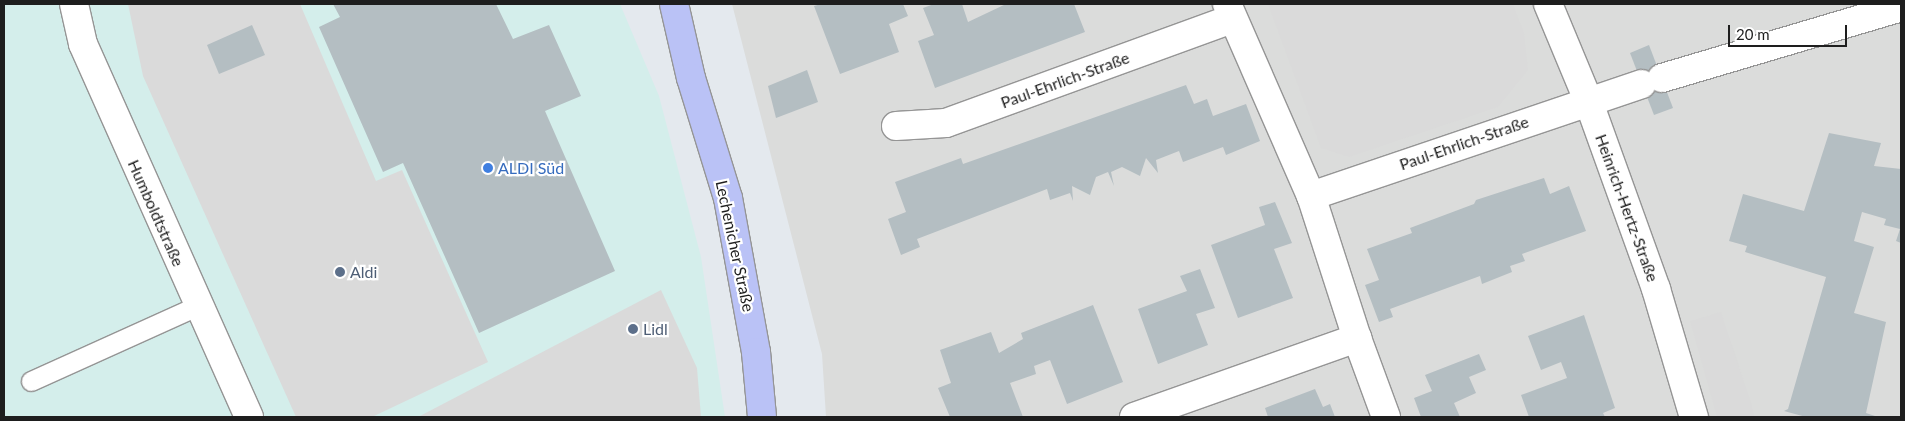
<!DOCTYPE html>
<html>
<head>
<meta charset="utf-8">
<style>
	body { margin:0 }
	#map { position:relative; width:1905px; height:421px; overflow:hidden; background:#e4e9ee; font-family:Lato,sans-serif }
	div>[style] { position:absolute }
	.residential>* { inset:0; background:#dbdcdb }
	.commercial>* { inset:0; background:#d4eeeb }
	.parking>* { inset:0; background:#dadada }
	.building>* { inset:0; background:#b4bec2 }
	.roads { filter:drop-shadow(1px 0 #959595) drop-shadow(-1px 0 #959595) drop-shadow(0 1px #959595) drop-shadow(0 -1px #959595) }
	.lane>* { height:19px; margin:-9.5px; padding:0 9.5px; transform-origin:9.5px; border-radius:9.5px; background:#fff }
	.street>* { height:28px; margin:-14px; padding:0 14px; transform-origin:14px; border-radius:14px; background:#fff }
	.secondary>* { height:28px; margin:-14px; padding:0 14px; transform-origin:14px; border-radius:14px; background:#bac2f6 }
	.dots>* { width:14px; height:14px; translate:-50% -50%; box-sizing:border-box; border:2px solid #fff; border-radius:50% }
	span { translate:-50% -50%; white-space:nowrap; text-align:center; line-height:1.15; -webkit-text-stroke:4.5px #fff; paint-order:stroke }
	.street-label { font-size:16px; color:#1e1e1e }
	.shop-label { font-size:16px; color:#366cbe }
	.left { translate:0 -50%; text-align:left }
	.service-label { font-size:16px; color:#4e5e75 }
	.frame { position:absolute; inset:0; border:5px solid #1e1e1e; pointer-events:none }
	.scale { position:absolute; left:1728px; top:25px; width:119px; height:22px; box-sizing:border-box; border:2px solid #1e1e1e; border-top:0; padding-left:6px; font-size:15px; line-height:18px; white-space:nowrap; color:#1e1e1e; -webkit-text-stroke:4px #fff; paint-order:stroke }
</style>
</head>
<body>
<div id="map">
	<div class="residential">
		<div style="clip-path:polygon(732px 4px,1901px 4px,1901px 417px,826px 417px,822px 354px)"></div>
	</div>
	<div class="commercial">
		<div style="clip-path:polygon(4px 4px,620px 4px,659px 96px,701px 257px,725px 417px,4px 417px)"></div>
	</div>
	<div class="parking">
		<div style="clip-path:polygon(128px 4px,300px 4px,376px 181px,402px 170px,488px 362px,372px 417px,296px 417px,143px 76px)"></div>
		<div style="clip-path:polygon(1268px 4px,1513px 4px,1524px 33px,1528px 70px,1498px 107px,1349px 157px,1321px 148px)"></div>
		<div style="clip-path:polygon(661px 290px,697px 368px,701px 417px,418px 417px)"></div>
		<div style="clip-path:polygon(1721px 312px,1752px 406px,1754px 417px,1717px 417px,1690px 321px)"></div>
	</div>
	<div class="building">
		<div style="clip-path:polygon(333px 4px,496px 4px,513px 39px,549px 25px,581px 96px,545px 111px,615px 271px,479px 333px,403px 163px,383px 172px,319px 27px,340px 17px)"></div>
		<div style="clip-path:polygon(821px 4px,903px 4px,908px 16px,889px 24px,899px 52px,840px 74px,814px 6px)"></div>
		<div style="clip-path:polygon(934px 4px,962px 4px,968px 22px,1006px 4px,1074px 4px,1085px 32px,935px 88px,918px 41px,934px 35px,923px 8px)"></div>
		<div style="clip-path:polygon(252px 25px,265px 55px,219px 74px,207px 45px)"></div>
		<div style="clip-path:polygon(1649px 45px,1673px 108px,1654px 115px,1630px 53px)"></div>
		<div style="clip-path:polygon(807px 70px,818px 102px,776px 118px,768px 86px)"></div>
		<div style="clip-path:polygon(1186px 85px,1194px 104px,1207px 99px,1213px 116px,1246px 104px,1260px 141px,1226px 155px,1223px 147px,1183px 162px,1179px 151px,1156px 160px,1158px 173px,1146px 158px,1140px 176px,1122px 167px,1111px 172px,1114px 186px,1108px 172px,1096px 177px,1090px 195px,1072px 186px,1073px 201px,1070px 193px,1050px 200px,1047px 189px,917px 239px,920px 247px,901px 255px,888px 219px,906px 212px,895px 182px,961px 158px,963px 164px)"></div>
		<div style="clip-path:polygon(1829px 133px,1881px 143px,1874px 166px,1901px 169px,1901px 243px,1896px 241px,1900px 229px,1884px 225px,1886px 219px,1862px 212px,1854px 241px,1874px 247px,1854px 313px,1886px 322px,1866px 413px,1878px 417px,1806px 417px,1784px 411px,1788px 409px,1826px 277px,1745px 252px,1747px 246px,1729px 241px,1743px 194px,1804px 211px)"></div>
		<div style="clip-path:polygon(1544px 178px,1550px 194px,1569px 186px,1586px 231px,1522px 254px,1525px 261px,1510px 266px,1512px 272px,1482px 284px,1480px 276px,1390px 309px,1393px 317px,1379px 322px,1365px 285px,1379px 280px,1367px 249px,1412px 233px,1410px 228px,1474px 204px,1476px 200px)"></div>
		<div style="clip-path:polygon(1275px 202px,1292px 243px,1274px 249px,1293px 298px,1238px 318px,1211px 245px,1265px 225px,1259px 207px)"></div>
		<div style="clip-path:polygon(1200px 269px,1215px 308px,1196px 314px,1208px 345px,1158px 364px,1138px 309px,1187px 291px,1180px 276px)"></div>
		<div style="clip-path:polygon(1093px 305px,1123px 382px,1067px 404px,1050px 360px,1034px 366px,1036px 374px,1010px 383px,1023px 417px,950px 417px,938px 388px,951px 383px,940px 350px,991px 332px,999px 353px,1023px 339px,1021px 333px)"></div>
		<div style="clip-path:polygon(1584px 315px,1615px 408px,1603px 413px,1605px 417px,1529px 417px,1521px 395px,1567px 378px,1561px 362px,1541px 370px,1528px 336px)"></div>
		<div style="clip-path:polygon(1479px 354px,1486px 370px,1469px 377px,1476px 393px,1454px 403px,1460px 417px,1421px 417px,1414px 398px,1432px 391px,1425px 375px)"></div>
		<div style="clip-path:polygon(1315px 389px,1323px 407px,1330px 404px,1335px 417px,1268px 417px,1265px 408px)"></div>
	</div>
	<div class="roads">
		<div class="lane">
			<div style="left:31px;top:381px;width:182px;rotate:-24.3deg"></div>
		</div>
		<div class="street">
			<div style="left:74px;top:4px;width:41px;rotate:77.3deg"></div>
			<div style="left:83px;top:44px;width:408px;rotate:66deg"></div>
			<div style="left:1548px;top:4px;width:104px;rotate:67.4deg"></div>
			<div style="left:1588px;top:100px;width:201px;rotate:70.2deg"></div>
			<div style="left:1656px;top:289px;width:134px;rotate:73.5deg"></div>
			<div style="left:1662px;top:78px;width:249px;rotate:-16.5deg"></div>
			<div style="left:896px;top:126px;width:50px;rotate:-3.4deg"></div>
			<div style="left:946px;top:123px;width:304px;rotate:-20deg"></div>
			<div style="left:1311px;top:196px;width:349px;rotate:-18.7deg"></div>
			<div style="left:1357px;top:338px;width:84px;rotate:69.8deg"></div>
			<div style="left:1134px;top:417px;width:237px;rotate:-19.5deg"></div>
			<div style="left:1357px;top:338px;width:149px;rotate:-107.9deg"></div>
			<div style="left:1311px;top:196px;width:210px;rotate:-113.6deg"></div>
		</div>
		<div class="secondary">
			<div style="left:674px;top:4px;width:76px;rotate:77.1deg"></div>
			<div style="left:691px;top:78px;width:126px;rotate:72.9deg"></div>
			<div style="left:728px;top:198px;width:157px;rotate:79.7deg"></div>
			<div style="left:756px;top:352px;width:65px;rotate:84.7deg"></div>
		</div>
	</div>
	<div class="dots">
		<div style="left:488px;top:168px;background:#3f7fe0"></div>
		<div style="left:340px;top:272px;background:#5c6f8a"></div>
		<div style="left:633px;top:329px;background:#5c6f8a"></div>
	</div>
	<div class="street-label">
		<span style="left:1065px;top:80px;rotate:-20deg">Paul-Ehrlich-Straße</span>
		<span style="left:1464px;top:143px;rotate:-19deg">Paul-Ehrlich-Straße</span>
		<span style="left:1627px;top:208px;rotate:70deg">Heinrich-Hertz-Straße</span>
		<span style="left:156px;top:213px;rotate:66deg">Humboldtstraße</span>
		<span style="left:735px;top:246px;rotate:78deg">Lechenicher Straße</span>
	</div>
	<div class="shop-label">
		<span class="left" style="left:498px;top:168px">ALDI Süd</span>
	</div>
	<div class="service-label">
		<span class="left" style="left:350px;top:272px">Aldi</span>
		<span class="left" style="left:643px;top:329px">Lidl</span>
	</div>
	<div class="frame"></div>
	<div class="scale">20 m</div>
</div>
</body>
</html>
